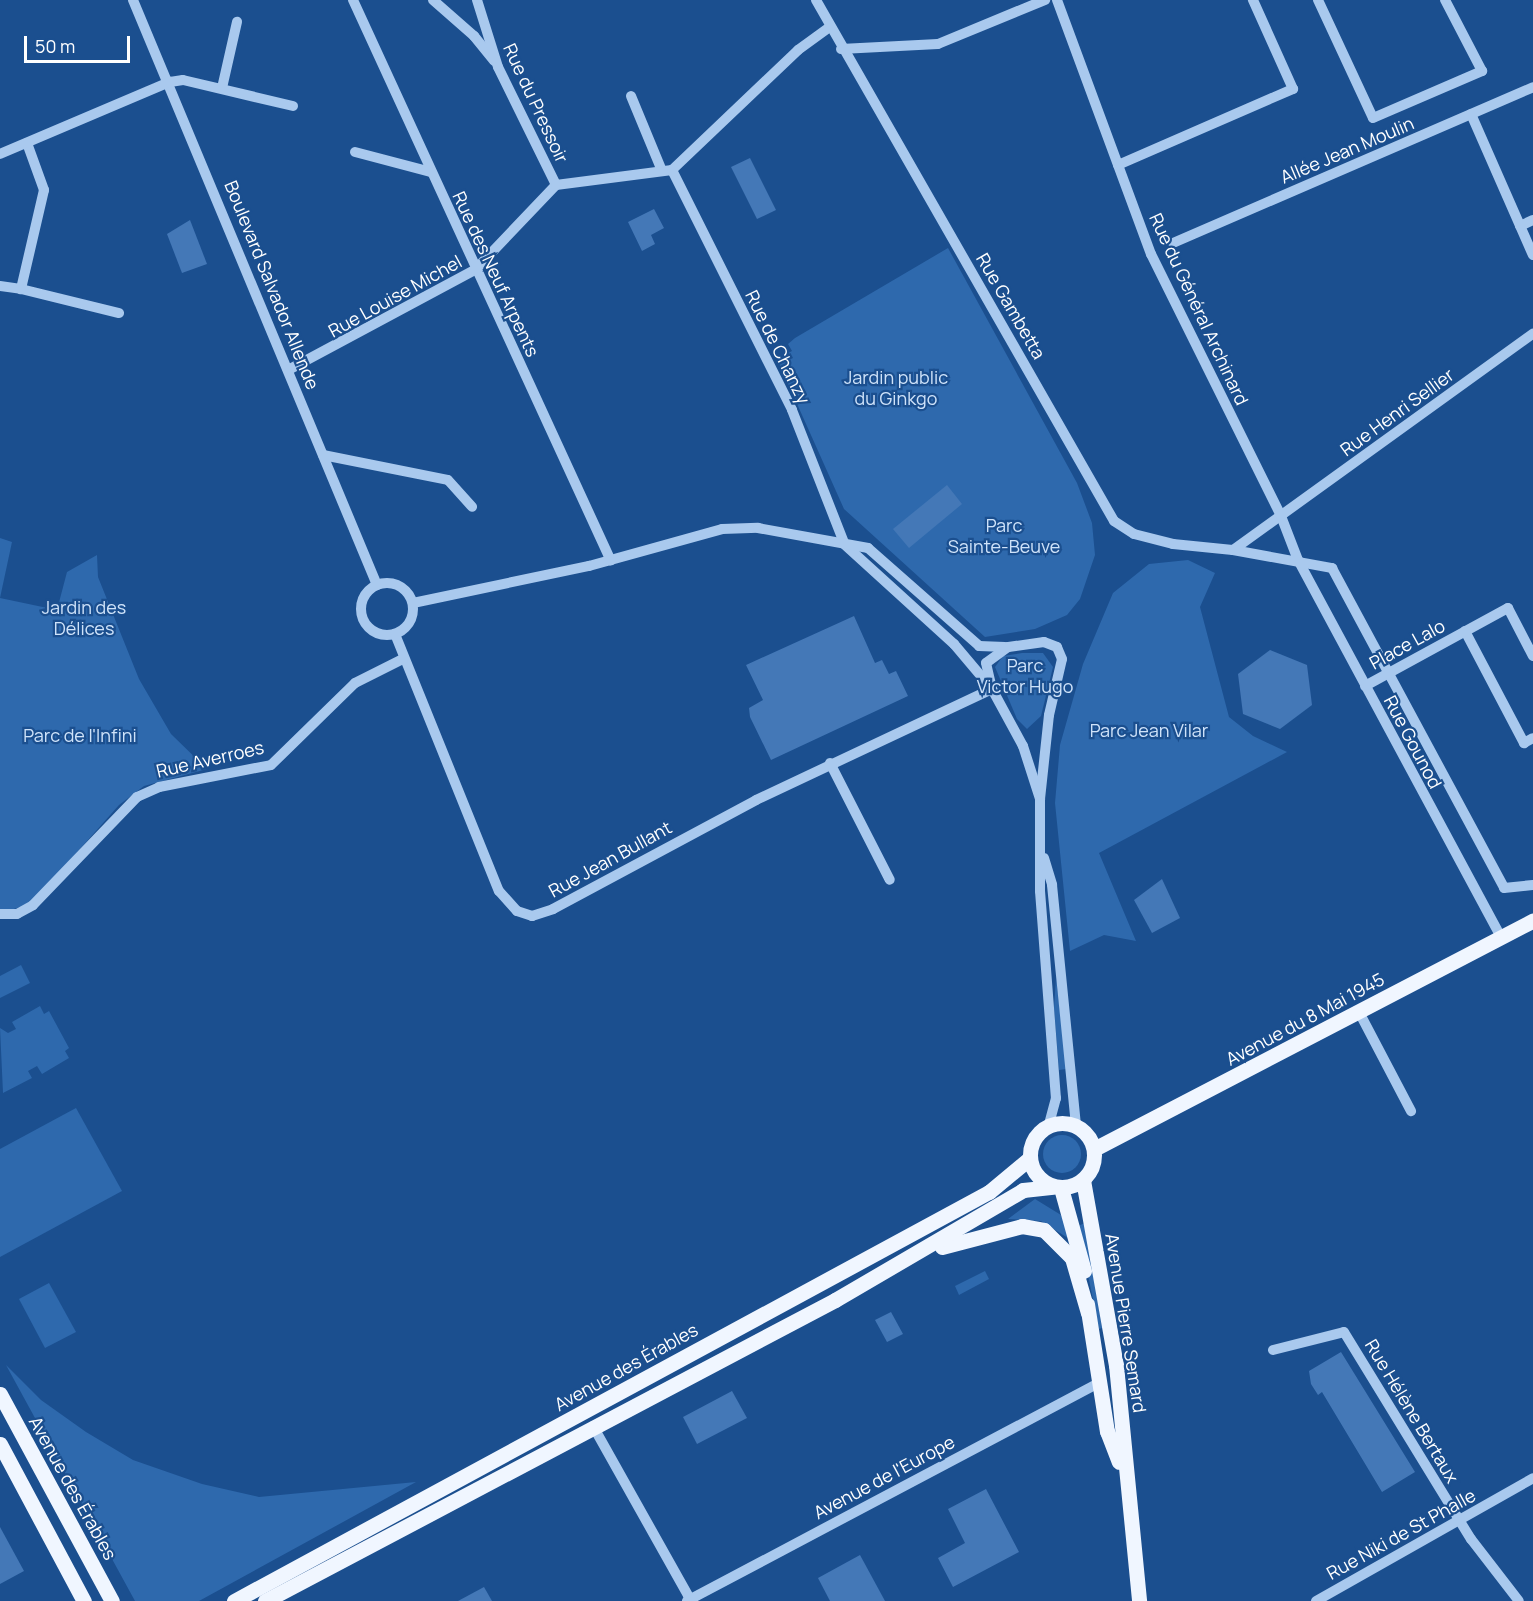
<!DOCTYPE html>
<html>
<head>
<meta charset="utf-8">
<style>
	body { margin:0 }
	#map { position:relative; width:1533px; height:1601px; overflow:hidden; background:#1b4f8f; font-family:Manrope,sans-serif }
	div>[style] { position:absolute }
	.green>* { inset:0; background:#2e69ad }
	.round { border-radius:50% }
	.building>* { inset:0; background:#4478b7 }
	.minor>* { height:10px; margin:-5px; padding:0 5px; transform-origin:5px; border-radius:5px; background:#a9c9ee }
	.minor>.ring { margin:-5px; padding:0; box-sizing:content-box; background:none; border:10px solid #a9c9ee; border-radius:50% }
	.major>* { height:15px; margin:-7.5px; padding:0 7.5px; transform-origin:7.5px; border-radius:7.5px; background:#f0f6ff }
	.major>.ring { margin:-7.5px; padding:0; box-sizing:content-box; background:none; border:15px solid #f0f6ff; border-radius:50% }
	span { translate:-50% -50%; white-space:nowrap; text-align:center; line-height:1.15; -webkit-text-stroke:4.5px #1b4f8f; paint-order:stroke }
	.street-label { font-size:18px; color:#fff }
	.park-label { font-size:18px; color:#cfe3fa }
	.scale { position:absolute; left:24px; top:36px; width:106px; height:27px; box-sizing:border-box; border:3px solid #fff; border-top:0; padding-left:8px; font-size:18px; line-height:21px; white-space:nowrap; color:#fff; -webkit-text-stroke:4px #1b4f8f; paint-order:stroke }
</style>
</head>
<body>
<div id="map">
	<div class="green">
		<div style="clip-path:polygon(948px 248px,1077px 483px,1092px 523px,1095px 555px,1080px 599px,1067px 615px,1035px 629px,985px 637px,844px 509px,777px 359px,792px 351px,788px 344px,795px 338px)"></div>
		<div style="clip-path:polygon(0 538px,12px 542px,0 598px,57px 610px,67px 572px,97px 555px,98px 577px,139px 679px,171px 734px,207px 769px,144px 786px,119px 805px,40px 894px,25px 906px,6px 911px,0 909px)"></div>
		<div style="clip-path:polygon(1188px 560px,1215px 573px,1200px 607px,1229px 717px,1253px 736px,1287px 752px,1099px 853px,1136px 941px,1104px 935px,1070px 951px,1055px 803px,1060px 745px,1083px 664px,1113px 593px,1149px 564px)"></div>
		<div style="clip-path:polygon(1022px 653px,1043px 653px,1053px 667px,1041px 716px,1027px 729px,1017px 719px,995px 667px,1003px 656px)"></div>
		<div style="clip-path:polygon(21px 965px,30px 983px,0 998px,0 976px)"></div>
		<div style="clip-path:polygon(1056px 978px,1067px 1069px,1059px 1070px,1054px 1008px)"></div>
		<div style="clip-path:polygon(40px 1006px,44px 1014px,49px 1011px,69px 1048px,65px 1051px,69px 1058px,42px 1074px,37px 1066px,28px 1071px,32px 1078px,3px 1093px,0 1028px,8px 1033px,16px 1029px,12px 1022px)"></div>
		<div style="clip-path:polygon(76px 1108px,122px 1191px,0 1257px,0 1149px)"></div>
		<div class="round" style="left:1043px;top:1135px;width:38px;height:38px"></div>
		<div style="clip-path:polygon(1035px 1199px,1061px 1215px,1071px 1240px,1041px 1221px,1008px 1219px)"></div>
		<div style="clip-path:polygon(1085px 1223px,1102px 1328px,1099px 1329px,1078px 1226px)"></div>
		<div style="clip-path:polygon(985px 1271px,989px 1279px,959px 1295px,955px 1286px)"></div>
		<div style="clip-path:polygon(49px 1283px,76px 1332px,45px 1348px,19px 1299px)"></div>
		<div style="clip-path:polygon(6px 1365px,41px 1400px,86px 1432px,133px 1460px,202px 1484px,259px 1497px,416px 1482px,199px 1601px,135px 1601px)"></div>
	</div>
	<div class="building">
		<div style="clip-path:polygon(750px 158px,776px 210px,757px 219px,731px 167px)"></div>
		<div style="clip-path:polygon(654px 209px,664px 228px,651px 235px,655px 244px,642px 251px,628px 222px)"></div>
		<div style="clip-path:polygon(190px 220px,207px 264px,182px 273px,167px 234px)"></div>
		<div style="clip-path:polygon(947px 485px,962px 504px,909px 548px,893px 529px)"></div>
		<div style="clip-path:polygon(854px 616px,875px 663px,882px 660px,889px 674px,896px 671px,908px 696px,771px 760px,750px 717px,749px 708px,763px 700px,746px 665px)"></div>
		<div style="clip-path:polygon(1270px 650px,1307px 665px,1312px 705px,1280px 729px,1243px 714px,1238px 674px)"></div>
		<div style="clip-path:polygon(1162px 879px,1180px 918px,1152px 933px,1134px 900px)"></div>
		<div style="clip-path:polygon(891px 1312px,903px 1334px,887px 1342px,875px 1320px)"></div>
		<div style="clip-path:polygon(1341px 1352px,1415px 1472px,1382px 1492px,1322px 1392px,1318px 1395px,1311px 1384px,1309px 1371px)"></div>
		<div style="clip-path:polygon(732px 1391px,747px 1418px,697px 1444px,683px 1417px)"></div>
		<div style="clip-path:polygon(986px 1489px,1019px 1552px,953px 1587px,938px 1558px,965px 1543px,948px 1509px)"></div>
		<div style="clip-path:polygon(0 1527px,24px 1571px,0 1584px)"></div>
		<div style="clip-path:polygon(860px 1555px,885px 1601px,830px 1601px,818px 1578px)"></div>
		<div style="clip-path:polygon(484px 1587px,492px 1601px,458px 1601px)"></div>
	</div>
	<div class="minor">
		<div style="left:133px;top:0;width:634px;rotate:67.36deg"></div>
		<div style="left:353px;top:0;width:617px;rotate:65.3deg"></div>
		<div style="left:433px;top:0;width:55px;rotate:41.3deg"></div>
		<div style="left:474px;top:36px;width:32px;rotate:51deg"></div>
		<div style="left:477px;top:0;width:70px;rotate:72.6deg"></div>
		<div style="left:498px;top:67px;width:131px;rotate:63.8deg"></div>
		<div style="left:816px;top:0;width:600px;rotate:60.23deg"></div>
		<div style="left:1114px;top:521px;width:24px;rotate:33deg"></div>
		<div style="left:1134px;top:534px;width:40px;rotate:14.4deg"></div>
		<div style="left:1173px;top:544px;width:60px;rotate:5.7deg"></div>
		<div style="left:1233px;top:550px;width:370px;rotate:-35.8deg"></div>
		<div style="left:1057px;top:0;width:271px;rotate:69.7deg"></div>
		<div style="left:1151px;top:254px;width:292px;rotate:63.6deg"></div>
		<div style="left:1281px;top:516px;width:47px;rotate:68.9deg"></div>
		<div style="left:1298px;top:560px;width:428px;rotate:61.7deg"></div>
		<div style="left:1318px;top:0;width:130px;rotate:65deg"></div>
		<div style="left:1373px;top:118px;width:119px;rotate:-23.3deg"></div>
		<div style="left:1482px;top:71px;width:80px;rotate:-117.5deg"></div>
		<div style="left:841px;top:49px;width:97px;rotate:-3deg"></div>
		<div style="left:938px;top:44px;width:116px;rotate:-22.4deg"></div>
		<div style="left:222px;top:88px;width:68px;rotate:-77.2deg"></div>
		<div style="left:631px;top:96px;width:81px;rotate:67.5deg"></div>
		<div style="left:1471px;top:114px;width:154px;rotate:66.3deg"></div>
		<div style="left:27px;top:143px;width:50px;rotate:70.1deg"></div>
		<div style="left:44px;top:190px;width:102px;rotate:103.1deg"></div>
		<div style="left:21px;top:289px;width:101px;rotate:13.8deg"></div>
		<div style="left:355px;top:152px;width:79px;rotate:14.7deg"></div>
		<div style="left:0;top:154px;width:185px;rotate:-23deg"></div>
		<div style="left:170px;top:82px;width:13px;rotate:-9deg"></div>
		<div style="left:183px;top:80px;width:113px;rotate:13.3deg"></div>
		<div style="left:1118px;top:165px;width:191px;rotate:-23.5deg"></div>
		<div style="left:1293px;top:89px;width:98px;rotate:-114.2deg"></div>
		<div style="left:672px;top:170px;width:268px;rotate:63.4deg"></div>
		<div style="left:792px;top:410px;width:143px;rotate:68.6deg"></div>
		<div style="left:1520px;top:226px;width:14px;rotate:-25deg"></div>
		<div style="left:1173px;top:243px;width:392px;rotate:-23.4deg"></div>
		<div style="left:0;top:286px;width:21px;rotate:8deg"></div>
		<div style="left:290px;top:369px;width:210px;rotate:-28.2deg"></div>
		<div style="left:475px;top:270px;width:117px;rotate:-46.4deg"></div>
		<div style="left:556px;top:185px;width:117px;rotate:-7.4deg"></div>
		<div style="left:672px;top:170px;width:174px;rotate:-43.6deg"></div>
		<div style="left:798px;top:50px;width:37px;rotate:-36deg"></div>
		<div style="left:323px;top:455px;width:127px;rotate:11.3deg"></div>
		<div style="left:448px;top:480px;width:36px;rotate:48deg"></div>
		<div style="left:844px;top:544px;width:149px;rotate:42.3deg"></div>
		<div style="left:954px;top:644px;width:51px;rotate:49.8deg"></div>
		<div style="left:1233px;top:550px;width:101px;rotate:10.3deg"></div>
		<div style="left:1332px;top:568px;width:363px;rotate:61.7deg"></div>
		<div style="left:1504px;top:888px;width:29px;rotate:-6deg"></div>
		<div class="ring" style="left:361px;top:583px;width:42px;height:42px"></div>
		<div style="left:413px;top:603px;width:180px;rotate:-11.9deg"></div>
		<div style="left:589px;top:566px;width:138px;rotate:-15.5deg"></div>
		<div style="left:722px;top:529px;width:36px;rotate:-2deg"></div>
		<div style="left:758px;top:528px;width:112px;rotate:10.3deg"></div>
		<div style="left:868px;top:548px;width:148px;rotate:41.4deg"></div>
		<div style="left:979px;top:646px;width:26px;rotate:2deg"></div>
		<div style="left:1465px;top:631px;width:127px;rotate:62.2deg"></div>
		<div style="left:1524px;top:743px;width:10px;rotate:-29deg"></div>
		<div style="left:395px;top:634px;width:277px;rotate:68deg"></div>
		<div style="left:499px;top:891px;width:27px;rotate:48deg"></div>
		<div style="left:517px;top:911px;width:16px;rotate:18deg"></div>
		<div style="left:532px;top:916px;width:22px;rotate:-18deg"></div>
		<div style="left:553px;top:909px;width:230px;rotate:-28.2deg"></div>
		<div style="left:756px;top:800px;width:261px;rotate:-25.2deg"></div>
		<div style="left:1365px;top:686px;width:163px;rotate:-28.6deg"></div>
		<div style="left:1508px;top:608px;width:54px;rotate:62.5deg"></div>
		<div style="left:830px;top:763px;width:131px;rotate:62.9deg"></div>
		<div style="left:1040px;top:799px;width:84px;rotate:-83.9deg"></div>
		<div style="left:1049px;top:715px;width:57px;rotate:-76.9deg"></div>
		<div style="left:1062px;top:659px;width:13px;rotate:-113deg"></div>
		<div style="left:1057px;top:647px;width:14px;rotate:-159deg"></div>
		<div style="left:1044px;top:642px;width:36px;rotate:172deg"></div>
		<div style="left:1008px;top:647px;width:27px;rotate:144deg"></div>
		<div style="left:986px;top:663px;width:27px;rotate:77deg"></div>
		<div style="left:992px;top:689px;width:65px;rotate:61.5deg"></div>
		<div style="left:1023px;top:746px;width:56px;rotate:72.2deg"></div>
		<div style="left:1040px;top:799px;width:92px;rotate:90deg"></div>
		<div style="left:1040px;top:891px;width:208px;rotate:85.6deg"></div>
		<div style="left:1056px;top:1098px;width:30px;rotate:105deg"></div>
		<div style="left:1044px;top:858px;width:28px;rotate:73deg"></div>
		<div style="left:1052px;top:885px;width:242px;rotate:84.3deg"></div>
		<div style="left:0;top:914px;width:17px"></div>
		<div style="left:17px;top:914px;width:18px;rotate:-29deg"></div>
		<div style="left:33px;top:905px;width:150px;rotate:-46.1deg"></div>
		<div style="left:137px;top:797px;width:24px;rotate:-24deg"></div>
		<div style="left:159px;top:787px;width:114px;rotate:-11.1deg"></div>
		<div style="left:271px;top:765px;width:117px;rotate:-44.3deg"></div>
		<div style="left:355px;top:683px;width:54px;rotate:-26.6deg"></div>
		<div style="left:1359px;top:1012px;width:112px;rotate:62.3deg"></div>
		<div style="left:1273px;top:1350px;width:73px;rotate:-14.2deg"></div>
		<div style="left:1344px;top:1332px;width:243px;rotate:58.5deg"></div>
		<div style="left:1471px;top:1539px;width:78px;rotate:52.3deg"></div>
		<div style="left:593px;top:1426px;width:198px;rotate:60.7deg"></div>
		<div style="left:687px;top:1601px;width:465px;rotate:-27.9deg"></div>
		<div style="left:1316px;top:1601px;width:249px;rotate:-29.5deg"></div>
	</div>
	<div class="major">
		<div class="ring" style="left:1030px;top:1123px;width:49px;height:49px"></div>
		<div style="left:1094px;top:1149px;width:495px;rotate:-27.5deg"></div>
		<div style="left:1083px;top:1180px;width:188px;rotate:79.9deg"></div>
		<div style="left:1116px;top:1365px;width:237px;rotate:84.4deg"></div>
		<div style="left:1061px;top:1188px;width:86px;rotate:74.5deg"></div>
		<div style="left:942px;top:1247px;width:83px;rotate:-14.7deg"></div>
		<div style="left:1022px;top:1226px;width:22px;rotate:10deg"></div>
		<div style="left:1044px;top:1230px;width:40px;rotate:45deg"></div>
		<div style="left:1072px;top:1258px;width:57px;rotate:73.8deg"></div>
		<div style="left:1087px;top:1304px;width:129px;rotate:81.1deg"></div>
		<div style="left:1107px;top:1431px;width:33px;rotate:69deg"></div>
		<div style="left:0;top:1394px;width:235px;rotate:61.6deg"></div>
		<div style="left:0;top:1444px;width:178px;rotate:61.9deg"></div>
		<div style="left:234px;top:1601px;width:859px;rotate:-28.45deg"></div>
		<div style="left:989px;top:1192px;width:53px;rotate:-39.7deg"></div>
		<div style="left:265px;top:1601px;width:645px;rotate:-27.84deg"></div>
		<div style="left:835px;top:1300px;width:218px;rotate:-30.3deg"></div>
		<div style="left:1023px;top:1190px;width:30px;rotate:-6deg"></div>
	</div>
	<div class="street-label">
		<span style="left:536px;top:103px;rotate:65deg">Rue du Pressoir</span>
		<span style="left:1347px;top:150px;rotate:-23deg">Allée Jean Moulin</span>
		<span style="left:496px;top:274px;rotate:65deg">Rue des Neuf Arpents</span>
		<span style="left:272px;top:285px;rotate:68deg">Boulevard Salvador Allende</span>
		<span style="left:395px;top:296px;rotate:-29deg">Rue Louise Michel</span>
		<span style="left:1011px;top:306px;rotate:60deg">Rue Gambetta</span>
		<span style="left:1199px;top:309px;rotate:65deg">Rue du Général Archinard</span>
		<span style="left:778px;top:347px;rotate:64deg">Rue de Chanzy</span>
		<span style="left:1397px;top:412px;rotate:-36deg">Rue Henri Sellier</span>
		<span style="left:1407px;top:644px;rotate:-29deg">Place Lalo</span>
		<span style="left:1413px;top:742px;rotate:62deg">Rue Gounod</span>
		<span style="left:210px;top:759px;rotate:-13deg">Rue Averroes</span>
		<span style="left:610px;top:859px;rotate:-29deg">Rue Jean Bullant</span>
		<span style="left:1305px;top:1019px;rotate:-28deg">Avenue du 8 Mai 1945</span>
		<span style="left:1126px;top:1323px;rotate:81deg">Avenue Pierre Semard</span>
		<span style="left:626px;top:1367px;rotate:-29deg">Avenue des Érables</span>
		<span style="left:1412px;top:1411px;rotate:59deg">Rue Hélène Bertaux</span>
		<span style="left:884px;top:1477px;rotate:-28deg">Avenue de l'Europe</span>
		<span style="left:73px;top:1488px;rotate:61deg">Avenue des Érables</span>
		<span style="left:1401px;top:1534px;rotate:-29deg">Rue Niki de St Phalle</span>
	</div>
	<div class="park-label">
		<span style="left:896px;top:388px">Jardin public<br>du Ginkgo</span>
		<span style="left:1004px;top:536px">Parc<br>Sainte-Beuve</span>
		<span style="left:84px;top:618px">Jardin des<br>Délices</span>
		<span style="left:1025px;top:676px">Parc<br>Victor Hugo</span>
		<span style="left:1149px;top:730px">Parc Jean Vilar</span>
		<span style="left:80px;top:735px">Parc de l'Infini</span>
	</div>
	<div class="scale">50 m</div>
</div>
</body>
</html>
